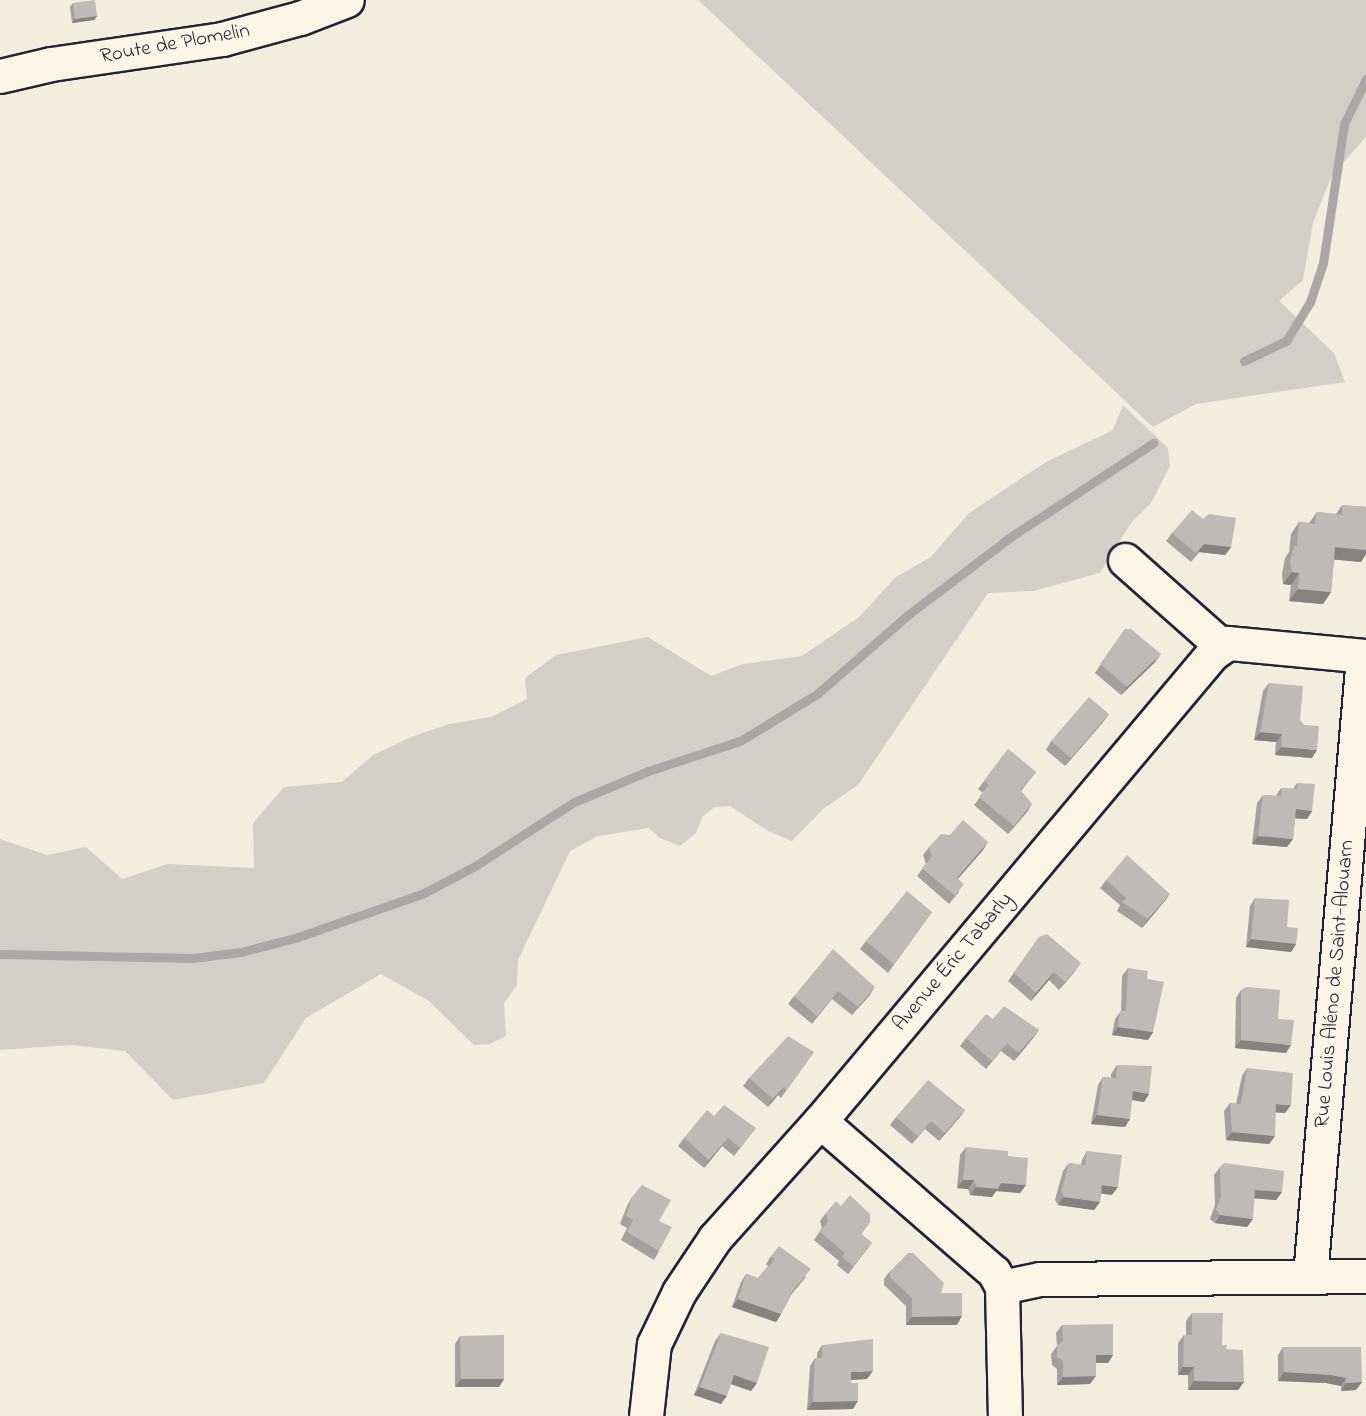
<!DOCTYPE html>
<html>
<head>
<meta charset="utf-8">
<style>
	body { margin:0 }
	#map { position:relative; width:1366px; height:1416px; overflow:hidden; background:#f3edde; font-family:"Indie Flower",sans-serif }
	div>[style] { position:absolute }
	.green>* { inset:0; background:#d4cfc6 }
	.stream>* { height:9px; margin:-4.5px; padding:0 4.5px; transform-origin:4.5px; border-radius:4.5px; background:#aca7a6 }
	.roads { filter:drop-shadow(2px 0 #22223b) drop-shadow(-2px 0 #22223b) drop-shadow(0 2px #22223b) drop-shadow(0 -2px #22223b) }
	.minor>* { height:33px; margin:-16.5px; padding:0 16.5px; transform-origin:16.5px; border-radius:16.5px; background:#fcf5e5 }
	.wall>* { inset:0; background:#a4a09d }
	.shaded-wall>* { inset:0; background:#86827f }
	.building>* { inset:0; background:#bfbab6 }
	span { translate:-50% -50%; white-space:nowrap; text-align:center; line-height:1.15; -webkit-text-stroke:4.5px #fcf5e5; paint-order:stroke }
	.street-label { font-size:21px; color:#22223b }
</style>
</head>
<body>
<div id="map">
	<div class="green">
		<div style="clip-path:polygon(698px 0,1366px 0,1366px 137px,1332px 175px,1313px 223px,1303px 280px,1279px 301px,1334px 353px,1345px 382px,1196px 404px,1153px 427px)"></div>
		<div style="clip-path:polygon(1123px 405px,1168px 448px,1170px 466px,1151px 503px,1131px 523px,1100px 573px,1033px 591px,988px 593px,858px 785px,823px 809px,792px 841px,768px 831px,730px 806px,715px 807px,703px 816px,696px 833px,680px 846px,660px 838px,649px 828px,598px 836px,570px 851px,518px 960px,517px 985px,504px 1003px,506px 1036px,490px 1044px,474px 1045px,429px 1001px,381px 974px,306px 1018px,264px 1083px,173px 1100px,125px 1051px,71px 1045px,0 1050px,0 839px,47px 855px,86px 847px,122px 879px,167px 864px,254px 868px,253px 823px,284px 787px,342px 782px,373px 755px,411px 737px,449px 724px,491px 717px,527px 699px,525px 678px,556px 655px,648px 637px,711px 676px,743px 664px,802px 656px,859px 617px,896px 577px,931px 557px,969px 513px,1046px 462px,1113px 430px)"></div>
	</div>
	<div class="stream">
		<div style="left:1244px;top:361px;width:47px;rotate:-25.5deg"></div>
		<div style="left:1286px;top:341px;width:46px;rotate:-58.4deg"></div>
		<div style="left:1310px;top:302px;width:41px;rotate:-71.6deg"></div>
		<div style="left:1323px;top:263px;width:141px;rotate:-81.4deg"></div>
		<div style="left:1344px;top:124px;width:50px;rotate:-63.9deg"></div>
		<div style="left:0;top:954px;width:193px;rotate:1.2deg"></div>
		<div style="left:193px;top:958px;width:48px;rotate:-7.1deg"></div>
		<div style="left:241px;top:952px;width:59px;rotate:-14.7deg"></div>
		<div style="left:298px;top:937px;width:133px;rotate:-19.2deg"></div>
		<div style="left:424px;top:893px;width:58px;rotate:-27.9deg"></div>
		<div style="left:475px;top:866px;width:118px;rotate:-32.9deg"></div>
		<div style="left:574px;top:802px;width:80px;rotate:-22.7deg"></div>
		<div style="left:648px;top:771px;width:97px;rotate:-18.1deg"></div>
		<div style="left:740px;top:741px;width:90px;rotate:-31.4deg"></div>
		<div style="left:817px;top:694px;width:122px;rotate:-41deg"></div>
		<div style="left:909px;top:614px;width:126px;rotate:-37.2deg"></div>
		<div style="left:1009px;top:538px;width:173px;rotate:-33.4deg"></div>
	</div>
	<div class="roads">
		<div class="minor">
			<div style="left:0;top:76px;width:52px;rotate:-13.2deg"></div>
			<div style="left:51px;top:64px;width:173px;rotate:-8.3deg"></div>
			<div style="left:222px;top:39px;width:81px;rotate:-15.1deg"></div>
			<div style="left:300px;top:18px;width:50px;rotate:-21deg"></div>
			<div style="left:1125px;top:560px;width:130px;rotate:41.6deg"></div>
			<div style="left:820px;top:1121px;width:230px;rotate:41deg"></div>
			<div style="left:994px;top:1272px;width:17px;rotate:62deg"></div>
			<div style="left:1002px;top:1287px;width:129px;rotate:88.7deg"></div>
			<div style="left:1310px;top:1276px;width:622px;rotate:-85.11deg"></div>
			<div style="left:1002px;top:1287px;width:39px;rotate:-12deg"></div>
			<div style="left:1040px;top:1279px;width:326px;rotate:-0.5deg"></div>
			<div style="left:646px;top:1416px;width:72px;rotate:-83.7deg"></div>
			<div style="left:654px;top:1344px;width:58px;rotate:-64.3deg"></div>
			<div style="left:679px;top:1292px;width:65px;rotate:-56.3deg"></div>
			<div style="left:715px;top:1238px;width:157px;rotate:-48.1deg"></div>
			<div style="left:820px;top:1121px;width:610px;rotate:-49.99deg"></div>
			<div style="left:1212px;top:654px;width:19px;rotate:-35deg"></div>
			<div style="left:1228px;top:643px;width:139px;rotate:5.4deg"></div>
		</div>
	</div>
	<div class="wall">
		<div style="clip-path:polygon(73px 3px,97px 16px,94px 20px,72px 23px,70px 7px)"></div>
		<div style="clip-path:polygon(1342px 505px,1366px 507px,1366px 554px,1361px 562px,1334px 559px,1331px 592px,1323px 604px,1289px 601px,1291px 585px,1283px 584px,1282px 574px,1285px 558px,1289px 552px,1291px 534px,1299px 522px,1309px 523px,1317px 512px,1336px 514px)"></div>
		<div style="clip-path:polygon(1172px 533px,1231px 547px,1225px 555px,1199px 552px,1191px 562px,1166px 541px)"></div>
		<div style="clip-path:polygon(1125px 629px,1155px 662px,1121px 695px,1095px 673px)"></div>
		<div style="clip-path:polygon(1269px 683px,1304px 725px,1312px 758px,1275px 755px,1276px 742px,1254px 740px,1263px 691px)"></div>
		<div style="clip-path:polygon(1109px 714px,1103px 722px,1065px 766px,1046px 750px,1051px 741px)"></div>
		<div style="clip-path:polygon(1008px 749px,1036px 772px,1021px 791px,1032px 804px,1008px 834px,974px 805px,983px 793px,978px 789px)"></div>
		<div style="clip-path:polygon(1297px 783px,1312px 811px,1307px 819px,1295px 818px,1293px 839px,1287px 847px,1252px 844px,1257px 803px,1263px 795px,1276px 796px,1281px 788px,1293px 789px)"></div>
		<div style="clip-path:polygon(929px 847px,983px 850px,958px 879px,959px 892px,949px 904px,917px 876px,926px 864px,923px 855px)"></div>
		<div style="clip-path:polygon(1106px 880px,1170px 894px,1142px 928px,1117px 911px,1120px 905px,1100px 888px)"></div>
		<div style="clip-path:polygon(1255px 898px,1287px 927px,1296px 944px,1291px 952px,1246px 947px,1250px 906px)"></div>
		<div style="clip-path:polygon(932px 912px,888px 973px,860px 949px,866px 941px)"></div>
		<div style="clip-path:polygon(1039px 937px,1075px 971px,1059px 990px,1049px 980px,1031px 1001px,1008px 981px)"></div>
		<div style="clip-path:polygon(1128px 968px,1147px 979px,1153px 1032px,1148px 1040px,1112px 1035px,1115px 1019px,1121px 1011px,1122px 976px)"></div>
		<div style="clip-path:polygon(874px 987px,852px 1015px,832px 999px,812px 1024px,788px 1004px,794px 996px)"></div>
		<div style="clip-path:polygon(1241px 990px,1278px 1019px,1286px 1053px,1235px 1048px,1236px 998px)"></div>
		<div style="clip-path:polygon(993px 1019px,1039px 1030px,1033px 1038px,1014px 1061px,1001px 1051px,986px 1069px,960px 1046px,966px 1038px)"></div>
		<div style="clip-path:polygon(814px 1052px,781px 1098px,778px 1095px,768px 1107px,743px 1086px,749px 1078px)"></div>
		<div style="clip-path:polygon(1117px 1065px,1149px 1094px,1144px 1102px,1132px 1100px,1125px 1127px,1091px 1124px,1098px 1085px,1103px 1077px,1111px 1078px,1111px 1074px)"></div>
		<div style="clip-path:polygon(1247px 1068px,1285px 1113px,1275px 1112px,1275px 1136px,1269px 1144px,1226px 1140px,1224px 1111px,1230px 1103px,1236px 1104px,1242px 1076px)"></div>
		<div style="clip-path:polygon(965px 1110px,959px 1118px,939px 1141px,925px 1129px,912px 1144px,890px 1125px,896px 1117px)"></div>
		<div style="clip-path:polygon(714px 1116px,756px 1128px,734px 1156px,722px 1146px,704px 1168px,678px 1146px,684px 1138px)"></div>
		<div style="clip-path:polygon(966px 1147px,1008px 1156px,1026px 1185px,1020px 1193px,996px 1191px,992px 1197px,970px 1195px,968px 1189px,957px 1188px,960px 1155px)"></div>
		<div style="clip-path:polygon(1087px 1151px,1112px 1195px,1101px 1193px,1100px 1202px,1094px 1210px,1058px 1205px,1055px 1200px,1063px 1171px,1069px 1163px,1081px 1165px,1082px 1160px)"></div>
		<div style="clip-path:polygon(1220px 1167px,1282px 1192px,1276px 1200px,1254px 1198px,1247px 1227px,1215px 1223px,1210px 1219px,1215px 1205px,1214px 1175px)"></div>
		<div style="clip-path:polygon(632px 1197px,659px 1221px,659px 1251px,654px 1260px,621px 1240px,627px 1228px,620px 1224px,627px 1206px)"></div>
		<div style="clip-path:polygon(841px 1206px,870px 1222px,861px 1234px,872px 1243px,848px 1274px,837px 1265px,839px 1261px,814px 1240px,822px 1228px,820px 1221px,826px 1213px)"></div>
		<div style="clip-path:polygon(771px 1256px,806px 1277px,791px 1295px,781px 1314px,776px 1322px,732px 1307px,741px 1282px,746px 1274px,758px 1278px,768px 1266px,766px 1264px)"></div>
		<div style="clip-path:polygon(890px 1271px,941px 1293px,957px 1325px,906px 1325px,906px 1306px,884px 1285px,884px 1279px)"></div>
		<div style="clip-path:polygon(1192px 1313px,1226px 1349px,1244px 1382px,1238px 1390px,1188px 1390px,1188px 1375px,1178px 1375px,1178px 1343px,1184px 1335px,1186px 1335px,1186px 1321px)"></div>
		<div style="clip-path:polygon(1062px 1325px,1113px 1355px,1108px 1363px,1096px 1363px,1090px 1384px,1057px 1385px,1057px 1369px,1052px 1365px,1051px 1354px,1057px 1346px,1056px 1333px)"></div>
		<div style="clip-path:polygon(721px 1333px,757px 1383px,751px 1391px,731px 1384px,721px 1404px,694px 1395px,715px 1341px)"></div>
		<div style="clip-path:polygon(460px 1336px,504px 1379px,499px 1387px,455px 1387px,455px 1344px)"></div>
		<div style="clip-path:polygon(822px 1345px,867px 1379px,851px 1380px,853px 1409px,807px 1410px,810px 1366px,815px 1358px,817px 1358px,817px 1353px)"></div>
		<div style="clip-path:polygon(1283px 1347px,1362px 1382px,1356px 1390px,1341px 1391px,1341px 1386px,1326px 1383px,1278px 1381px,1278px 1355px)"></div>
	</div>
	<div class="shaded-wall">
		<div style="clip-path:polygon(97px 16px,94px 20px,72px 23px,75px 19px)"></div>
		<div style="clip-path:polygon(1204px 544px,1231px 547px,1225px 555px,1199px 552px,1191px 562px)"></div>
		<div style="clip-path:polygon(1335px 547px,1366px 550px,1366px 554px,1361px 562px,1327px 559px)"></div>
		<div style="clip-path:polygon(1292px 572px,1299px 573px,1291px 585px,1283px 584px)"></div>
		<div style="clip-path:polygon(1298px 589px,1331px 592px,1323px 604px,1289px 601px)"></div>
		<div style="clip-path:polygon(1161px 654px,1155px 662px,1121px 695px,1127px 687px)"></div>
		<div style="clip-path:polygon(1109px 714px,1103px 722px,1065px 766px,1071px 758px)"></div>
		<div style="clip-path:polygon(1260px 732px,1282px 734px,1276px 742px,1254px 740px)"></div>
		<div style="clip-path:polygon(1281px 747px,1317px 750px,1312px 758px,1275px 755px)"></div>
		<div style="clip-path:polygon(1032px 804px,1027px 812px,1008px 834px,1014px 826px)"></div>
		<div style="clip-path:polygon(1296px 809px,1312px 811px,1307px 819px,1290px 818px)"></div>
		<div style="clip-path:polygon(1258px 836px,1293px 839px,1287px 847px,1252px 844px)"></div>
		<div style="clip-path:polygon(988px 842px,983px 850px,951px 886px,957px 878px)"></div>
		<div style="clip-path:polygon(1170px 894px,1164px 902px,1142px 928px,1148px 919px)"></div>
		<div style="clip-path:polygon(1251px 939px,1296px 944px,1291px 952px,1246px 947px)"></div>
		<div style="clip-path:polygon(1081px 963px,1075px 971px,1059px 990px,1065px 982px)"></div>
		<div style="clip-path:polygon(1054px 972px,1049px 980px,1031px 1001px,1036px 993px)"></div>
		<div style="clip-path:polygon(875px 987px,869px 996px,852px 1015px,858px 1007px)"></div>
		<div style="clip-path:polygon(1118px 1027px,1153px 1032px,1148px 1040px,1112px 1035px)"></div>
		<div style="clip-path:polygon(1039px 1030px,1033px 1038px,1014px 1061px,1019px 1053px)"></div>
		<div style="clip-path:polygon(1241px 1040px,1291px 1045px,1286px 1053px,1235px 1048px)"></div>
		<div style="clip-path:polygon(784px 1087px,778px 1095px,768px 1107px,773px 1099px)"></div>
		<div style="clip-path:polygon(1133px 1091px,1149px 1094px,1144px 1102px,1128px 1099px)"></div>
		<div style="clip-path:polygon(1276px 1104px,1291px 1105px,1285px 1113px,1270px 1112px)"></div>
		<div style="clip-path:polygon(965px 1110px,959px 1118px,939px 1141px,945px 1133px)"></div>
		<div style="clip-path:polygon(1097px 1115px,1130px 1119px,1125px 1127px,1091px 1124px)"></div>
		<div style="clip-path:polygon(1232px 1132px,1275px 1136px,1269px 1144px,1226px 1140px)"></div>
		<div style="clip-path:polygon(728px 1138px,722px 1146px,704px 1168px,709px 1160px)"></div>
		<div style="clip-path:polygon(963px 1180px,974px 1180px,968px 1189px,957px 1188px)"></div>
		<div style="clip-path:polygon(1001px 1183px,1026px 1185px,1020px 1193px,996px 1191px,992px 1197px,970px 1195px,976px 1187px)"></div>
		<div style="clip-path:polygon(1102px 1185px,1118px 1187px,1112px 1195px,1096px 1193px)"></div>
		<div style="clip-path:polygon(1255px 1190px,1282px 1192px,1276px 1200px,1249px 1198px)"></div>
		<div style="clip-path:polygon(1064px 1197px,1100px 1202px,1094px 1210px,1058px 1205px)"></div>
		<div style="clip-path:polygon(1220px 1215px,1253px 1219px,1247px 1227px,1215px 1223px)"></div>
		<div style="clip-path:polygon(738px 1299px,781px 1314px,776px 1322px,732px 1307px)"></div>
		<div style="clip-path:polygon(962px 1316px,957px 1325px,906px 1325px,912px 1317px)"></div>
		<div style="clip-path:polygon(1096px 1355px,1113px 1355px,1108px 1363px,1090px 1363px)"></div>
		<div style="clip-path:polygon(1183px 1367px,1194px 1367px,1188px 1375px,1178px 1375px)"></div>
		<div style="clip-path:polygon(873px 1371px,867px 1379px,845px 1380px,851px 1372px)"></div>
		<div style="clip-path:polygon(1284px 1372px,1331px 1375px,1346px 1378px,1341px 1386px,1326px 1383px,1278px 1381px)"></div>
		<div style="clip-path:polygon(734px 1375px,757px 1383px,751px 1391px,728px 1383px)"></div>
		<div style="clip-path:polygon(1096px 1376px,1090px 1384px,1057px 1385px,1063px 1377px)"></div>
		<div style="clip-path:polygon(461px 1379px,504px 1379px,499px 1387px,455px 1387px)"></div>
		<div style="clip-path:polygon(1194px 1381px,1244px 1382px,1238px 1390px,1188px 1390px)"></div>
		<div style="clip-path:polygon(1362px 1382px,1356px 1390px,1341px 1391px,1346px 1383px)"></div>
		<div style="clip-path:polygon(700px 1387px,727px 1396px,721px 1404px,694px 1395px)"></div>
		<div style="clip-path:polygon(858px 1401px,853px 1409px,807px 1410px,813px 1402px)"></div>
	</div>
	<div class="building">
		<div style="clip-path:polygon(95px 0,97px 16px,75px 19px,73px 3px)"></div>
		<div style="clip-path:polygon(1342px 505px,1366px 507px,1366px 550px,1335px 547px,1331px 592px,1298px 589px,1299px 573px,1292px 572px,1290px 562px,1294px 546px,1297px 546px,1299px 522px,1315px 524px,1317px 512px,1342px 515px)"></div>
		<div style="clip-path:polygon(1192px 510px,1203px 519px,1209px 514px,1236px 518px,1231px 547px,1204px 544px,1196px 553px,1172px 533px)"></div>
		<div style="clip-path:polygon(1125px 629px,1131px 629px,1161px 654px,1127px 687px,1100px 664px)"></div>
		<div style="clip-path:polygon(1269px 683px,1303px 686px,1300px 720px,1304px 725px,1319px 726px,1317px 750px,1281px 747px,1282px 734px,1260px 732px)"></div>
		<div style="clip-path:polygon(1089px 697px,1109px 714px,1071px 758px,1051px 741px)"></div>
		<div style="clip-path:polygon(1008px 749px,1036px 772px,1020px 790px,1032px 804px,1014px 826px,979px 797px,989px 785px,984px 781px)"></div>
		<div style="clip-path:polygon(1297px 783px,1315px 784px,1312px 811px,1296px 809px,1293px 839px,1258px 836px,1263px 795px,1281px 796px,1281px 788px,1297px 789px)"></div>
		<div style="clip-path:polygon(963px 820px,988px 842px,957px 878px,964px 884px,955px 896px,922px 868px,932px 857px,929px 847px,941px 834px,950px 835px)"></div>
		<div style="clip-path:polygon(1127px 855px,1170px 894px,1148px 919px,1122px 902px,1126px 898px,1106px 880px)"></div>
		<div style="clip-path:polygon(907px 891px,932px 912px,894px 964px,866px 941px)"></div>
		<div style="clip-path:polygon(1255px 898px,1289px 900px,1287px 927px,1298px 928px,1296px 944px,1251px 939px)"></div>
		<div style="clip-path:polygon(1047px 934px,1081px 963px,1065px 982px,1054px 972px,1036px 993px,1014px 973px,1039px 937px)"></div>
		<div style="clip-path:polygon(833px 949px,875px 987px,858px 1007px,838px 991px,817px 1016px,794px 996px)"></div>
		<div style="clip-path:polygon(1128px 968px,1148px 971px,1147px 979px,1164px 982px,1153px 1032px,1118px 1027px,1120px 1011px,1126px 1011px)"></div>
		<div style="clip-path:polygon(1246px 987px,1280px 990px,1278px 1019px,1294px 1020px,1291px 1045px,1241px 1040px,1241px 990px)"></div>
		<div style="clip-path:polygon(1004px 1006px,1039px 1030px,1019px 1053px,1007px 1043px,992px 1061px,966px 1038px,986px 1014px,993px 1019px)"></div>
		<div style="clip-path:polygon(788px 1036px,814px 1052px,787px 1090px,784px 1087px,773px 1099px,749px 1078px)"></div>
		<div style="clip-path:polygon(1117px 1065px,1152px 1066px,1149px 1094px,1133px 1091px,1130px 1119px,1097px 1115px,1103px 1077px,1116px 1078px)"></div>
		<div style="clip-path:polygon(1247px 1068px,1293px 1073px,1291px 1105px,1276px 1104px,1275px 1136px,1232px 1132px,1230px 1103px,1241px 1104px)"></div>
		<div style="clip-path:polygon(928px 1080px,965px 1110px,945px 1133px,931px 1121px,918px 1136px,896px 1117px)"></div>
		<div style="clip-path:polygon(724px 1105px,756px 1128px,740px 1148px,728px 1138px,709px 1160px,684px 1138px,707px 1110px,714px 1116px)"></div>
		<div style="clip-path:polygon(966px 1147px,1008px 1151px,1008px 1156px,1028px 1158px,1026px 1185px,1001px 1183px,998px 1189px,976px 1187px,974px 1180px,963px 1180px)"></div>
		<div style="clip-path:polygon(1087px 1151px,1122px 1155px,1118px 1187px,1102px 1185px,1100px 1202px,1064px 1197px,1061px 1192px,1069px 1163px,1085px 1165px)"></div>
		<div style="clip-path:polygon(1224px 1163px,1284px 1171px,1282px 1192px,1255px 1190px,1253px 1219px,1220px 1215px,1216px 1210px,1221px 1197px,1220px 1167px)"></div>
		<div style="clip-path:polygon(642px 1185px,671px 1200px,659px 1221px,672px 1227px,659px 1251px,627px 1232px,633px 1220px,626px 1216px,632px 1197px)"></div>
		<div style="clip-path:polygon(850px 1195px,870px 1214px,870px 1222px,861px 1234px,872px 1243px,853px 1266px,842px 1257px,845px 1253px,820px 1232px,828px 1221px,826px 1213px,836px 1201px,841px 1206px)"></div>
		<div style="clip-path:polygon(779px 1246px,811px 1269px,792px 1291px,781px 1314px,738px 1299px,746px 1274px,758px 1278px,775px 1259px,771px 1256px)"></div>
		<div style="clip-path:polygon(908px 1253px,913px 1253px,944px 1283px,941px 1293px,962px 1293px,962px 1316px,912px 1317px,912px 1298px,890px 1277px,890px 1271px)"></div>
		<div style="clip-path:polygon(1192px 1313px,1223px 1313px,1222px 1345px,1227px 1345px,1226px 1349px,1243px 1350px,1244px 1382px,1194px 1381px,1194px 1367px,1183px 1367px,1184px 1335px,1192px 1335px)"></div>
		<div style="clip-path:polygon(1113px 1324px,1113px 1355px,1096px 1355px,1096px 1376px,1063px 1377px,1063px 1361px,1057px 1357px,1057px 1345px,1063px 1341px,1062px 1325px)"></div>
		<div style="clip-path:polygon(721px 1333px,769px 1347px,757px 1383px,734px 1375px,727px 1396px,700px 1387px)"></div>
		<div style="clip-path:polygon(504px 1335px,504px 1379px,461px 1379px,460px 1336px)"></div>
		<div style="clip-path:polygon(873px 1339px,873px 1371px,851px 1372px,851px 1383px,858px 1383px,858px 1401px,813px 1402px,815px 1358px,822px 1358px,822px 1345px)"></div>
		<div style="clip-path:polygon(1283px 1347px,1361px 1347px,1362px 1382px,1346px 1383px,1346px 1378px,1331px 1375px,1284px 1372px)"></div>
	</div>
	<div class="street-label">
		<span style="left:175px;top:44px;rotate:-10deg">Route de Plomelin</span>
		<span style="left:953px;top:962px;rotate:-50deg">Avenue Éric Tabarly</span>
		<span style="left:1335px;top:984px;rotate:-85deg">Rue Louis Aléno de Saint-Alouarn</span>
	</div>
</div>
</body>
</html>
